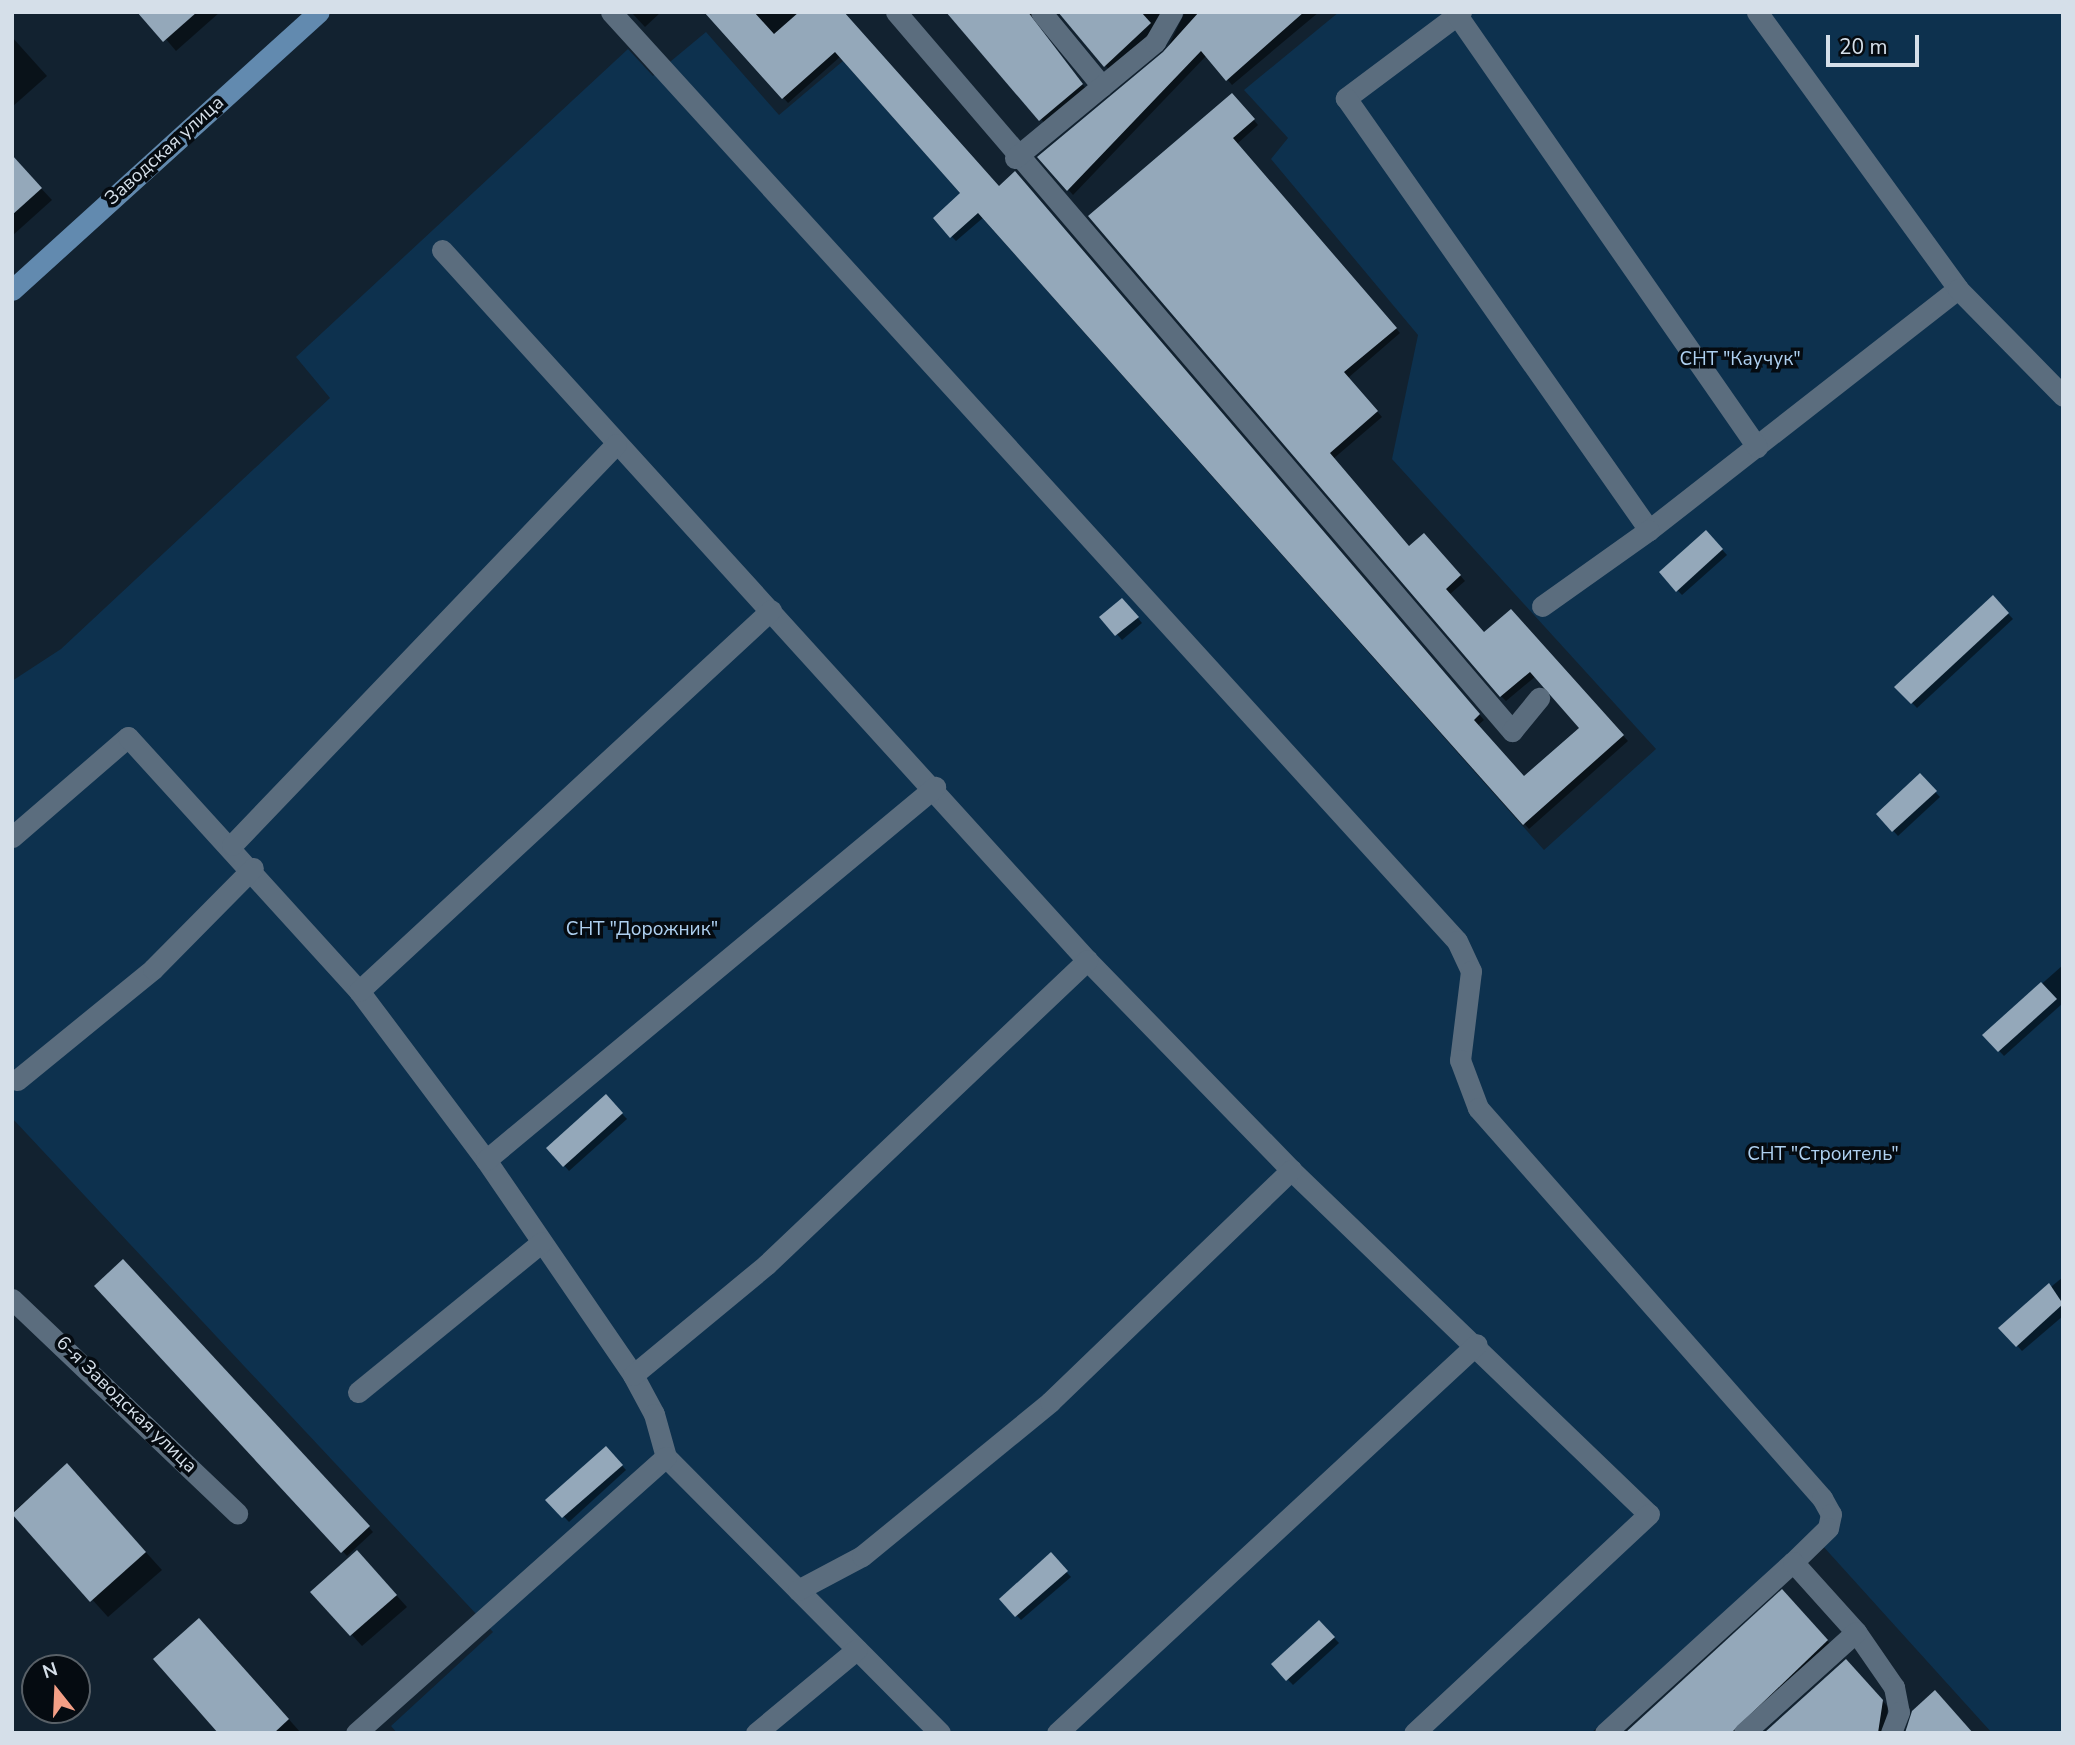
<!DOCTYPE html>
<html>
<head>
<meta charset="utf-8">
<style>
	body { margin:0 }
	#map { position:relative; width:2075px; height:1745px; overflow:hidden; background:#122230; font-family:"Nunito Sans",sans-serif }
	div>[style] { position:absolute }
	.green>* { inset:0; background:#0d314e }
	.shadow>* { inset:0; background:#0007 }
	.building>* { inset:0; background:#94a8ba }
	.minor>* { height:21px; margin:-10.5px; padding:0 10.5px; transform-origin:10.5px; border-radius:10.5px; background:#5b6d7e }
	.major>* { height:21px; margin:-10.5px; padding:0 10.5px; transform-origin:10.5px; border-radius:10.5px; background:#628aaf }
	span { translate:-50% -50%; white-space:nowrap; text-align:center; line-height:1.15; -webkit-text-stroke:7px #050b11; paint-order:stroke }
	.street-label { font-size:19px; color:#d5dfe9 }
	.park-label { font-size:19px; color:#aed0f0 }
	.frame { position:absolute; inset:0; border:14px solid #d5dfe9; pointer-events:none }
	.north { position:absolute; left:21px; top:1654px; width:70px; height:70px; box-sizing:border-box; background:#050b11; border:2px solid #586067; border-radius:50%; rotate:342deg; font-size:19px; font-weight:700; line-height:28px; text-align:center; color:#d5dfe9 }
	.north::after { content:''; display:block; margin:auto; width:24px; height:32px; background:#f39f86; clip-path:polygon(50% 0,100% 100%,50% 72%,0 100%) }
	.scale { position:absolute; left:1826px; top:35px; width:93px; height:32px; box-sizing:border-box; border:4px solid #d5dfe9; border-top:0; padding-left:9px; font-size:21px; line-height:24px; white-space:nowrap; color:#d5dfe9; -webkit-text-stroke:5px #050b11; paint-order:stroke }
</style>
</head>
<body>
<div id="map">
	<div class="green">
		<div style="clip-path:polygon(1339px 12px,2063px 12px,2063px 1733px,1992px 1733px,1812px 1534px,1591px 1733px,397px 1733px,391px 1726px,493px 1632px,12px 1118px,12px 681px,61px 649px,330px 398px,296px 357px,628px 49px,653px 76px,706px 32px,779px 115px,843px 61px,1544px 850px,1656px 749px,1392px 459px,1418px 335px,1271px 159px,1288px 138px,1244px 90px)"></div>
	</div>
	<div class="shadow">
		<div style="clip-path:polygon(143px 12px,220px 12px,176px 51px)"></div>
		<div style="clip-path:polygon(631px 12px,661px 12px,645px 27px)"></div>
		<div style="clip-path:polygon(707px 12px,843px 12px,999px 188px,1020px 179px,1484px 720px,1477px 726px,1524px 778px,1582px 728px,1536px 676px,1506px 701px,1501px 696px,1091px 216px,1237px 100px,1258px 125px,1237px 144px,1400px 333px,1348px 378px,1382px 417px,1333px 459px,1410px 548px,1429px 540px,1465px 581px,1450px 594px,1484px 634px,1511px 612px,1628px 741px,1529px 829px,984px 217px,956px 241px,952px 237px,963px 193px,841px 56px,788px 103px)"></div>
		<div style="clip-path:polygon(950px 12px,1037px 12px,1035px 26px,1087px 90px,1046px 125px)"></div>
		<div style="clip-path:polygon(1060px 12px,1166px 12px,1150px 38px,1110px 71px)"></div>
		<div style="clip-path:polygon(1185px 12px,1319px 12px,1232px 85px,1207px 55px,1073px 195px,1040px 157px,1165px 53px)"></div>
		<div style="clip-path:polygon(12px 37px,47px 76px,12px 107px)"></div>
		<div style="clip-path:polygon(12px 157px,52px 200px,12px 236px)"></div>
		<div style="clip-path:polygon(1706px 532px,1727px 555px,1682px 595px,1661px 573px)"></div>
		<div style="clip-path:polygon(1993px 597px,2013px 619px,1917px 708px,1897px 687px)"></div>
		<div style="clip-path:polygon(1127px 605px,1142px 623px,1122px 640px,1102px 617px)"></div>
		<div style="clip-path:polygon(1920px 776px,1940px 797px,1898px 836px,1878px 814px)"></div>
		<div style="clip-path:polygon(2063px 965px,2063px 1003px,2004px 1056px,1984px 1035px)"></div>
		<div style="clip-path:polygon(606px 1097px,627px 1119px,569px 1171px,549px 1148px)"></div>
		<div style="clip-path:polygon(123px 1262px,373px 1532px,347px 1556px,97px 1286px)"></div>
		<div style="clip-path:polygon(2063px 1277px,2063px 1316px,2022px 1351px,2001px 1328px)"></div>
		<div style="clip-path:polygon(606px 1448px,626px 1470px,569px 1522px,548px 1500px)"></div>
		<div style="clip-path:polygon(67px 1465px,162px 1570px,108px 1617px,13px 1512px)"></div>
		<div style="clip-path:polygon(1050px 1555px,1071px 1577px,1021px 1620px,1001px 1599px)"></div>
		<div style="clip-path:polygon(368px 1564px,407px 1607px,362px 1646px,313px 1592px)"></div>
		<div style="clip-path:polygon(1782px 1592px,1832px 1646px,1739px 1733px,1626px 1733px)"></div>
		<div style="clip-path:polygon(1319px 1622px,1339px 1643px,1293px 1685px,1273px 1664px)"></div>
		<div style="clip-path:polygon(216px 1637px,301px 1733px,220px 1733px)"></div>
		<div style="clip-path:polygon(1846px 1661px,1888px 1707px,1884px 1733px,1766px 1733px)"></div>
	</div>
	<div class="building">
		<div style="clip-path:polygon(137px 12px,197px 12px,163px 42px)"></div>
		<div style="clip-path:polygon(704px 12px,754px 12px,774px 34px,799px 12px,844px 12px,999px 186px,1015px 171px,1480px 714px,1474px 720px,1524px 776px,1579px 728px,1530px 672px,1500px 697px,1088px 216px,1232px 93px,1255px 119px,1233px 138px,1397px 328px,1344px 372px,1378px 411px,1330px 453px,1409px 546px,1424px 533px,1461px 575px,1446px 589px,1484px 632px,1511px 609px,1624px 735px,1523px 825px,978px 213px,950px 238px,933px 218px,960px 193px,835px 52px,782px 99px)"></div>
		<div style="clip-path:polygon(946px 12px,1028px 12px,1083px 84px,1039px 121px)"></div>
		<div style="clip-path:polygon(1058px 12px,1141px 12px,1151px 23px,1104px 67px)"></div>
		<div style="clip-path:polygon(1199px 12px,1304px 12px,1226px 81px,1201px 51px,1067px 191px,1037px 157px,1163px 52px)"></div>
		<div style="clip-path:polygon(12px 155px,42px 188px,12px 215px)"></div>
		<div style="clip-path:polygon(1706px 530px,1723px 549px,1676px 592px,1659px 572px)"></div>
		<div style="clip-path:polygon(1993px 595px,2009px 613px,1911px 704px,1894px 687px)"></div>
		<div style="clip-path:polygon(1122px 598px,1139px 617px,1115px 636px,1099px 617px)"></div>
		<div style="clip-path:polygon(1920px 773px,1937px 791px,1892px 832px,1876px 814px)"></div>
		<div style="clip-path:polygon(2041px 982px,2057px 999px,1998px 1052px,1982px 1035px)"></div>
		<div style="clip-path:polygon(606px 1094px,623px 1113px,563px 1167px,546px 1148px)"></div>
		<div style="clip-path:polygon(123px 1259px,370px 1526px,341px 1553px,94px 1286px)"></div>
		<div style="clip-path:polygon(2049px 1283px,2063px 1304px,2016px 1347px,1998px 1328px)"></div>
		<div style="clip-path:polygon(606px 1446px,623px 1465px,562px 1518px,545px 1500px)"></div>
		<div style="clip-path:polygon(67px 1463px,146px 1552px,90px 1602px,12px 1514px)"></div>
		<div style="clip-path:polygon(357px 1550px,397px 1595px,350px 1636px,310px 1592px)"></div>
		<div style="clip-path:polygon(1051px 1552px,1068px 1571px,1015px 1617px,999px 1599px)"></div>
		<div style="clip-path:polygon(1782px 1589px,1828px 1640px,1731px 1733px,1625px 1733px)"></div>
		<div style="clip-path:polygon(199px 1618px,289px 1719px,274px 1733px,218px 1733px,153px 1659px)"></div>
		<div style="clip-path:polygon(1319px 1620px,1335px 1637px,1286px 1681px,1271px 1664px)"></div>
		<div style="clip-path:polygon(1846px 1659px,1883px 1700px,1878px 1733px,1764px 1733px)"></div>
		<div style="clip-path:polygon(1935px 1690px,1973px 1733px,1905px 1733px,1912px 1711px)"></div>
	</div>
	<div class="minor">
		<div style="left:611px;top:12px;width:1256px;rotate:47.68deg"></div>
		<div style="left:1457px;top:941px;width:33px;rotate:65deg"></div>
		<div style="left:1471px;top:971px;width:90px;rotate:97deg"></div>
		<div style="left:1460px;top:1060px;width:51px;rotate:69.4deg"></div>
		<div style="left:1478px;top:1108px;width:520px;rotate:48.59deg"></div>
		<div style="left:1822px;top:1498px;width:18px;rotate:61deg"></div>
		<div style="left:1831px;top:1514px;width:14px;rotate:102deg"></div>
		<div style="left:1828px;top:1528px;width:49px;rotate:135.8deg"></div>
		<div style="left:896px;top:12px;width:947px;rotate:49.41deg"></div>
		<div style="left:1512px;top:731px;width:43px;rotate:-50.7deg"></div>
		<div style="left:1041px;top:12px;width:96px;rotate:50.5deg"></div>
		<div style="left:1461px;top:12px;width:144px;rotate:143.2deg"></div>
		<div style="left:1346px;top:98px;width:528px;rotate:54.95deg"></div>
		<div style="left:1649px;top:530px;width:392px;rotate:-38deg"></div>
		<div style="left:1757px;top:12px;width:342px;rotate:54deg"></div>
		<div style="left:1958px;top:289px;width:150px;rotate:45.5deg"></div>
		<div style="left:1457px;top:15px;width:526px;rotate:55.22deg"></div>
		<div style="left:1015px;top:158px;width:182px;rotate:-39.6deg"></div>
		<div style="left:1155px;top:42px;width:34px;rotate:-60deg"></div>
		<div style="left:442px;top:250px;width:959px;rotate:47.75deg"></div>
		<div style="left:1087px;top:960px;width:293px;rotate:45.8deg"></div>
		<div style="left:1291px;top:1170px;width:496px;rotate:43.9deg"></div>
		<div style="left:1649px;top:1514px;width:321px;rotate:137deg"></div>
		<div style="left:1542px;top:606px;width:131px;rotate:-35.4deg"></div>
		<div style="left:12px;top:837px;width:153px;rotate:-40.8deg"></div>
		<div style="left:128px;top:737px;width:343px;rotate:47.7deg"></div>
		<div style="left:359px;top:991px;width:211px;rotate:53.1deg"></div>
		<div style="left:486px;top:1160px;width:260px;rotate:55.6deg"></div>
		<div style="left:633px;top:1375px;width:44px;rotate:61.7deg"></div>
		<div style="left:654px;top:1414px;width:45px;rotate:74.4deg"></div>
		<div style="left:666px;top:1457px;width:389px;rotate:45.2deg"></div>
		<div style="left:232px;top:845px;width:555px;rotate:-46.24deg"></div>
		<div style="left:359px;top:991px;width:561px;rotate:-42.76deg"></div>
		<div style="left:17px;top:1080px;width:176px;rotate:-39.2deg"></div>
		<div style="left:153px;top:969px;width:142px;rotate:-45.3deg"></div>
		<div style="left:486px;top:1160px;width:584px;rotate:-39.72deg"></div>
		<div style="left:12px;top:1299px;width:311px;rotate:43.6deg"></div>
		<div style="left:633px;top:1375px;width:173px;rotate:-39.6deg"></div>
		<div style="left:766px;top:1265px;width:443px;rotate:-43.5deg"></div>
		<div style="left:358px;top:1392px;width:237px;rotate:-39.2deg"></div>
		<div style="left:798px;top:1590px;width:72px;rotate:-28deg"></div>
		<div style="left:862px;top:1556px;width:243px;rotate:-39.3deg"></div>
		<div style="left:1050px;top:1402px;width:335px;rotate:-43.9deg"></div>
		<div style="left:1856px;top:1632px;width:67px;rotate:55.4deg"></div>
		<div style="left:1894px;top:1687px;width:25px;rotate:79deg"></div>
		<div style="left:1899px;top:1712px;width:22px;rotate:111deg"></div>
		<div style="left:356px;top:1733px;width:415px;rotate:-41.7deg"></div>
		<div style="left:756px;top:1733px;width:131px;rotate:-39.7deg"></div>
		<div style="left:1057px;top:1733px;width:572px;rotate:-42.81deg"></div>
		<div style="left:1605px;top:1733px;width:254px;rotate:-42.3deg"></div>
		<div style="left:1793px;top:1562px;width:94px;rotate:48deg"></div>
		<div style="left:1856px;top:1632px;width:151px;rotate:138deg"></div>
	</div>
	<div class="major">
		<div style="left:12px;top:290px;width:414px;rotate:-42.2deg"></div>
	</div>
	<div class="street-label">
		<span style="left:165px;top:151px;rotate:-42deg">Заводская улица</span>
		<span style="left:126px;top:1405px;rotate:44deg">6-я Заводская улица</span>
	</div>
	<div class="park-label">
		<span style="left:1740px;top:360px">СНТ "Каучук"</span>
		<span style="left:642px;top:930px">СНТ "Дорожник"</span>
		<span style="left:1823px;top:1155px">СНТ "Строитель"</span>
	</div>
	<div class="frame"></div>
	<div class="north">N</div>
	<div class="scale">20 m</div>
</div>
</body>
</html>
